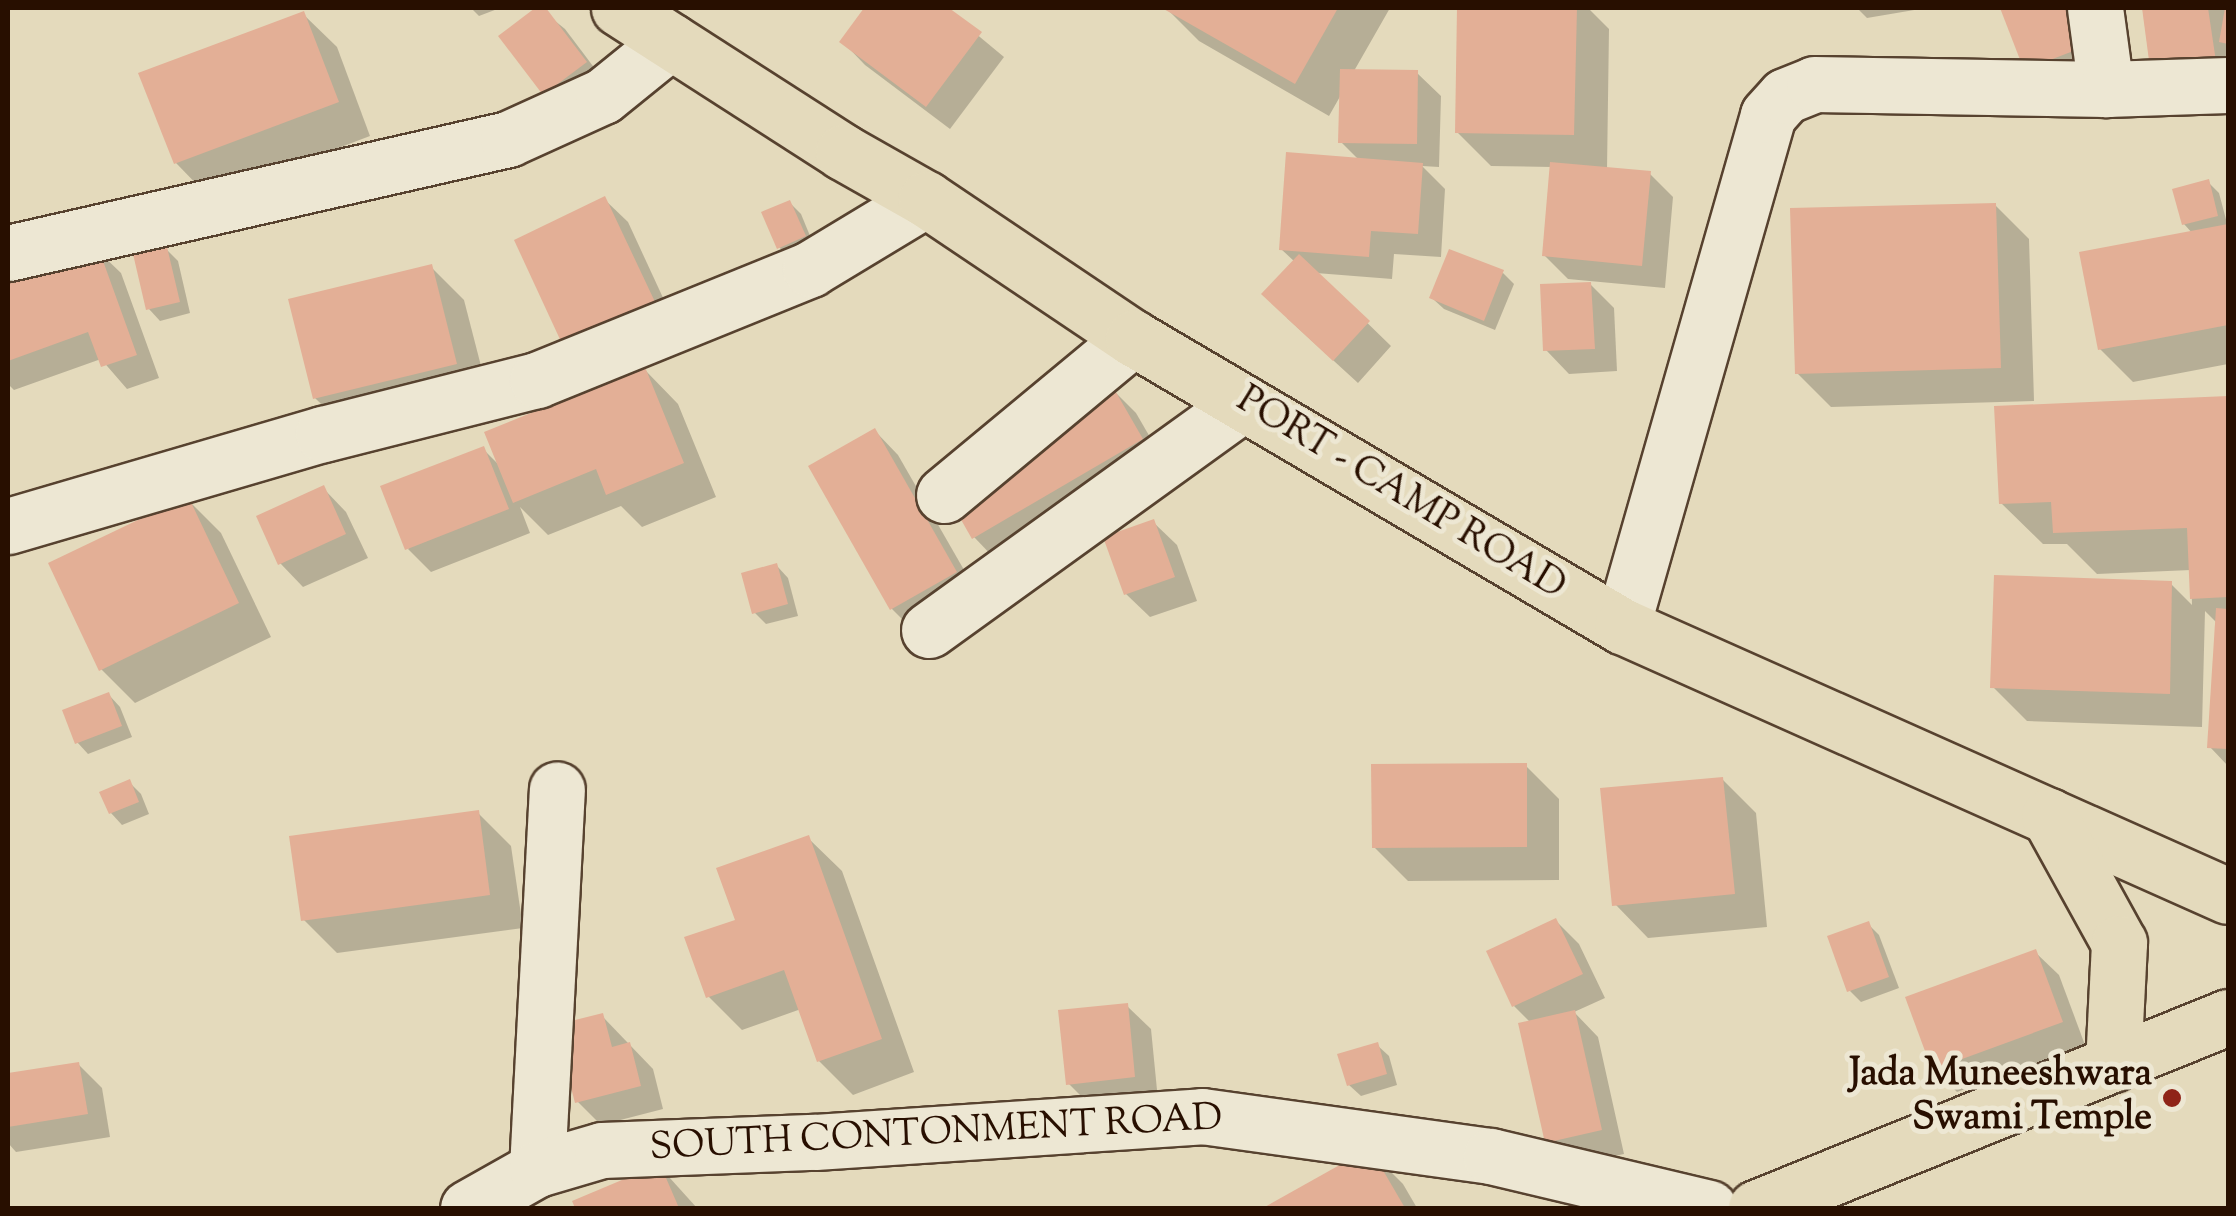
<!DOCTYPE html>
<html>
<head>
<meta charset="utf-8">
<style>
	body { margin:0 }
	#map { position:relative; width:2236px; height:1216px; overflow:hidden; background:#e4dabc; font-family:"Sorts Mill Goudy",serif }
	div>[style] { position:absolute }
	.shadow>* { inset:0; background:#0003 }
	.building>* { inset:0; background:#e3af96 }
	.roads { filter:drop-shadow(2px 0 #57422f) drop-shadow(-2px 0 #57422f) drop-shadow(0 2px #57422f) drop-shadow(0 -2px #57422f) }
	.minor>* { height:55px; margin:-27.5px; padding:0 27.5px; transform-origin:27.5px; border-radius:27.5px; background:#ede7d3 }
	.major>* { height:55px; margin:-27.5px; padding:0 27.5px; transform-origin:27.5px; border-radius:27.5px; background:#e4dabc }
	.dots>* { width:28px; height:28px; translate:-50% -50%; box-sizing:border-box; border:5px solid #ede7d3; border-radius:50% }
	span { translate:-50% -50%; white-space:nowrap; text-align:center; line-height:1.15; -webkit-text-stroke:10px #ede7d3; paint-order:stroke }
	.street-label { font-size:38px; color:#280f00 }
	.poi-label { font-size:38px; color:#280f00; font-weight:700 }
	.right { translate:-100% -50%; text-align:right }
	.frame { position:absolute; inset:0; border:10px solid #280f00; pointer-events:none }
</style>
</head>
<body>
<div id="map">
	<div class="shadow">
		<div style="clip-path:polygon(471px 8px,500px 8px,479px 16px)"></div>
		<div style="clip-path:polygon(539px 8px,565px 29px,608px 86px,568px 117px,502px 37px)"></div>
		<div style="clip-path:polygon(867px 8px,945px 8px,1004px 57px,950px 129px,865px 65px,842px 41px)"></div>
		<div style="clip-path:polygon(1166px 8px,1390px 8px,1354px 71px,1417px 73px,1441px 96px,1439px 167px,1422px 166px,1445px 189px,1441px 257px,1394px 254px,1392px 279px,1316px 273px,1391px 346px,1358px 383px,1287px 318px,1295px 262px,1281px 249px,1360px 161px,1341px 142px,1342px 93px,1329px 116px,1199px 41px)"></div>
		<div style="clip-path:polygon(1459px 8px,1588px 8px,1609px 29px,1607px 170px,1650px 174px,1673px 197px,1665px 288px,1568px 279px,1544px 255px,1552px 167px,1491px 166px,1457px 132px)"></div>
		<div style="clip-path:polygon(1857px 8px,1926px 8px,1867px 18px)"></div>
		<div style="clip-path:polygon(2002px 8px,2078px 8px,2103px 71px,2026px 68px)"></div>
		<div style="clip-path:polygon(2144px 8px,2228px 8px,2228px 99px,2155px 82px)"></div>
		<div style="clip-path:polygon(303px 14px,337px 47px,370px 136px,209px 197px,176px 163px)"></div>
		<div style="clip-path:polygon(2208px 182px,2219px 193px,2228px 227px,2228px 364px,2133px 382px,2100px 349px,2193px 234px,2184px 224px)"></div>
		<div style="clip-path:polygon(604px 199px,628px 222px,677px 328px,590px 370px)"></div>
		<div style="clip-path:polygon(789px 202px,801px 214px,815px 248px,790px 259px,779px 247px)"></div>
		<div style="clip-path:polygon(1995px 205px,2029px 239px,2034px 401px,1831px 407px,1797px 373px)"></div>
		<div style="clip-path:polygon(166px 249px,178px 261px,190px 313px,160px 321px,149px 309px)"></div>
		<div style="clip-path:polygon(97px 250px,121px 273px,159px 378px,127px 389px,101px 359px,14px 390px,8px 384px,8px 282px)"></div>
		<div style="clip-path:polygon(431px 267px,464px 300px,489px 397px,349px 431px,315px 398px)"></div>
		<div style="clip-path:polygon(1503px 273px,1514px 284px,1495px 330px,1444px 309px,1432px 298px)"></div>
		<div style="clip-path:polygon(1590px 284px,1614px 308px,1617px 371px,1569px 374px,1546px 350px)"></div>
		<div style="clip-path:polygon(645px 370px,678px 404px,716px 497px,642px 527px,621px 506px,548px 535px,520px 507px,530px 533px,431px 572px,408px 549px,483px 449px,500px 466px)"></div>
		<div style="clip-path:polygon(1113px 390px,1136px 413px,1165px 463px,997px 561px,974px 537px)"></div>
		<div style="clip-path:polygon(2228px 399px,2228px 766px,2210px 747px,2217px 623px,2205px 611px,2202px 727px,2027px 721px,1993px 687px,2171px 584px,2192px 605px,2191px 570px,2097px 574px,2067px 544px,2043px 544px,2001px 503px,1997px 409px)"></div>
		<div style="clip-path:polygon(875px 431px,898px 455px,979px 596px,915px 632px,892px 609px)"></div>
		<div style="clip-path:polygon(323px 488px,346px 512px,368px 558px,303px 587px,280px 563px)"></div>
		<div style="clip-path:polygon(188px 500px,221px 533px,271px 637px,135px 703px,101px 669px)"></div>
		<div style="clip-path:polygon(1153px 522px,1177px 545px,1197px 601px,1150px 617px,1126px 594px)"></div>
		<div style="clip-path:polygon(777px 566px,788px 578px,798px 616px,766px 624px,754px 612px)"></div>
		<div style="clip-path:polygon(109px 695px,120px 707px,132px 737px,88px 754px,77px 742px)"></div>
		<div style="clip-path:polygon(1526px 766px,1559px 799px,1559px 880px,1408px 881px,1374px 847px)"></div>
		<div style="clip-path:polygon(1722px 779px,1756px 813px,1767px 927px,1648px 938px,1615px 904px)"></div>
		<div style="clip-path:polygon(129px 782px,141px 794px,149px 814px,122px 825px,111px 813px)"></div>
		<div style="clip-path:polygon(478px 813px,511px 846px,523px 928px,337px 953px,304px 920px)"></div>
		<div style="clip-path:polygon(808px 838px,842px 871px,914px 1072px,853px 1095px,819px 1061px,801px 1009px,742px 1030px,708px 996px)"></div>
		<div style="clip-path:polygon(1556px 921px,1579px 944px,1605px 998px,1574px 1012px,1598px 1037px,1624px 1154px,1571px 1165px,1547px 1142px,1531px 1023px,1514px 1006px)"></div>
		<div style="clip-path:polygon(1868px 924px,1879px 935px,1899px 988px,1861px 1002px,1850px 991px)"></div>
		<div style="clip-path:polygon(2035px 952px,2059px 975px,2085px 1045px,1957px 1092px,1934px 1068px)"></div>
		<div style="clip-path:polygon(1127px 1006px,1151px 1029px,1158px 1100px,1092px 1107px,1068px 1083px)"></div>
		<div style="clip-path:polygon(602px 1016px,653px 1069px,663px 1109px,601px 1125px,577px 1101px)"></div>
		<div style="clip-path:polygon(1377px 1045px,1389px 1056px,1397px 1085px,1361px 1096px,1349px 1085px)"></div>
		<div style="clip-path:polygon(78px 1064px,102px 1088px,110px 1137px,16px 1152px,8px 1143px,8px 1075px)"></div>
		<div style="clip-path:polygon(1370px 1151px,1403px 1184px,1417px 1208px,1268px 1208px)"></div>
		<div style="clip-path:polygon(660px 1167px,697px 1208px,578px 1208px,575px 1203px)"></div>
	</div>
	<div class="building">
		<div style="clip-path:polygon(535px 8px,546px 8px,587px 62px,543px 95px,498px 36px)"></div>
		<div style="clip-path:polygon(864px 8px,949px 8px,982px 32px,926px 107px,839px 42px)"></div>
		<div style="clip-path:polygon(1162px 8px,1338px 8px,1295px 84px)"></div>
		<div style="clip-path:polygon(1457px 8px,1577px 8px,1574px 135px,1455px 133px)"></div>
		<div style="clip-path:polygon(2000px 8px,2066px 8px,2081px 48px,2024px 70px)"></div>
		<div style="clip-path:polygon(2142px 8px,2208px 8px,2218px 75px,2152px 83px)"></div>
		<div style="clip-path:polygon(2225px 8px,2228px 8px,2228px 44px,2219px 42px)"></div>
		<div style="clip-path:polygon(304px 11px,339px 102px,174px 164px,138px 73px)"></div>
		<div style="clip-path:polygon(1340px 69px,1418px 70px,1417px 144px,1338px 143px)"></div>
		<div style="clip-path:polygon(1286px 152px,1423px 163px,1418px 234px,1371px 231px,1369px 257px,1279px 250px)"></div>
		<div style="clip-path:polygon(1550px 162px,1651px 171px,1642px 266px,1542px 256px)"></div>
		<div style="clip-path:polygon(2209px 179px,2218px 216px,2182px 225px,2172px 189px)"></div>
		<div style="clip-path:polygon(605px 196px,656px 304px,564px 348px,514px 240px)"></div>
		<div style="clip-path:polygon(790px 200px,806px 236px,777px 249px,761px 212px)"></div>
		<div style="clip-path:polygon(1996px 203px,2001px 368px,1795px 374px,1790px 208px)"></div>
		<div style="clip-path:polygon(2228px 224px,2228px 325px,2098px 350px,2079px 252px)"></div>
		<div style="clip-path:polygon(98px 247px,137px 355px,101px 367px,88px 332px,8px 361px,8px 279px)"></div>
		<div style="clip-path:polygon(167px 247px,180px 302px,146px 310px,133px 254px)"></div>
		<div style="clip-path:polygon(1449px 249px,1504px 270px,1484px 321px,1429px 298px)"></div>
		<div style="clip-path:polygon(1299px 254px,1370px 321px,1333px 361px,1261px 294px)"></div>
		<div style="clip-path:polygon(432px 264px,457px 364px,313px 399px,288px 299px)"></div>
		<div style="clip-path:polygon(1591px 282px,1595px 349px,1543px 351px,1540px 284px)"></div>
		<div style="clip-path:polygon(645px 367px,684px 463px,606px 495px,596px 469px,513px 503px,484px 432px)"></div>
		<div style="clip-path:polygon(1113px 387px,1143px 439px,972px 539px,942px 486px)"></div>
		<div style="clip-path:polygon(2228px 396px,2228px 597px,2190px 599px,2187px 528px,2053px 533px,2051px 502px,1999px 504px,1994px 406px)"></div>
		<div style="clip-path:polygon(875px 428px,957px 572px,890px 610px,808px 466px)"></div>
		<div style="clip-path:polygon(484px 446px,509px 509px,405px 550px,380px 486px)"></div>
		<div style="clip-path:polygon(324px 485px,346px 534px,278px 565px,256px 516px)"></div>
		<div style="clip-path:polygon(188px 496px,239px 603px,99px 671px,48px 563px)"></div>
		<div style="clip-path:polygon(1154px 519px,1175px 577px,1124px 595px,1103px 537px)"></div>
		<div style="clip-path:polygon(777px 563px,788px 604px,752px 614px,741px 573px)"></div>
		<div style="clip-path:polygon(1994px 575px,2172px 581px,2170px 694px,1990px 688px)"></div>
		<div style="clip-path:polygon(2216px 608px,2228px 609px,2228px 749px,2207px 748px)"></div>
		<div style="clip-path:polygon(109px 692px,122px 726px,75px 744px,62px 710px)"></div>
		<div style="clip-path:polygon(1527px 763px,1527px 847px,1372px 848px,1371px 764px)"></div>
		<div style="clip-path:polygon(1723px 777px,1735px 894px,1612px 906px,1600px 788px)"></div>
		<div style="clip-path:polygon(130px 779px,139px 802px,109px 814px,99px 792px)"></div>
		<div style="clip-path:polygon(479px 810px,490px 895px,301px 921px,289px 836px)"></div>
		<div style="clip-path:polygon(809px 835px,882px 1039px,817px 1062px,784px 970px,706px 998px,684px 937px,735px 920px,716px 868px)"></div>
		<div style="clip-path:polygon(1556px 918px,1583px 974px,1512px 1007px,1486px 951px)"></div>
		<div style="clip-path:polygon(1869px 921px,1889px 977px,1847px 992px,1827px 936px)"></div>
		<div style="clip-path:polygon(2036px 949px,2063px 1022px,1932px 1070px,1905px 997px)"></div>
		<div style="clip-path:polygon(1128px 1003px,1135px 1077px,1066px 1085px,1058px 1010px)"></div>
		<div style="clip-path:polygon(1575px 1010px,1602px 1130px,1545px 1143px,1518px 1023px)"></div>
		<div style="clip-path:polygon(603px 1013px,612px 1047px,630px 1042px,641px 1086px,575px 1103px,555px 1025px)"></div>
		<div style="clip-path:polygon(1378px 1042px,1387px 1074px,1347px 1086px,1337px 1054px)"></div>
		<div style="clip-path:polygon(79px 1062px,88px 1114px,8px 1127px,8px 1073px)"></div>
		<div style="clip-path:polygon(1370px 1148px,1405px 1208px,1263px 1208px)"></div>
		<div style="clip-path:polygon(660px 1164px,679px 1208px,575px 1208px,572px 1201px)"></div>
	</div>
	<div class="roads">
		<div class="minor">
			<div style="left:2095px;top:8px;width:82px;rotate:82.3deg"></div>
			<div style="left:8px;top:253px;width:513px;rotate:-12.84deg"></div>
			<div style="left:508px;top:139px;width:104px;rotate:-24.4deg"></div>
			<div style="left:603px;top:96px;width:87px;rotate:-39deg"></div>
			<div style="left:944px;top:495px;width:246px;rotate:-39.7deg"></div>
			<div style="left:8px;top:526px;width:328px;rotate:-16.3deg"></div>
			<div style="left:323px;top:434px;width:221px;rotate:-14.2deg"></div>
			<div style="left:537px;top:380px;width:295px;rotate:-22.1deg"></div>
			<div style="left:810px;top:269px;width:135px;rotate:-31.1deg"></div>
			<div style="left:1622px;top:626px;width:531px;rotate:-74.05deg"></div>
			<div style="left:1768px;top:115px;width:25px;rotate:-48deg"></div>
			<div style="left:1785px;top:96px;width:31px;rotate:-22deg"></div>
			<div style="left:1814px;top:84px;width:292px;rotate:1deg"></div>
			<div style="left:2106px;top:89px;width:122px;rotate:-1.9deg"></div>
			<div style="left:929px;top:630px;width:388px;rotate:-35.8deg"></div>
			<div style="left:537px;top:1169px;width:380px;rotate:-87deg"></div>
			<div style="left:468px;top:1208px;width:79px;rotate:-29.5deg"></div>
			<div style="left:537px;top:1169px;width:68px;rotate:-16.3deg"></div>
			<div style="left:602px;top:1150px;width:213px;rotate:-2.2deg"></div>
			<div style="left:815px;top:1142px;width:388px;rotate:-3.8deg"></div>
			<div style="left:1202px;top:1116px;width:292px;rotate:7.9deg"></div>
			<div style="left:1491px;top:1156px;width:224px;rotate:13.4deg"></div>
		</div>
		<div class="major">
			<div style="left:619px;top:8px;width:266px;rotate:32.7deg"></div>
			<div style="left:843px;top:152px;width:95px;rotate:29.5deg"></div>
			<div style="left:926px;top:199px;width:249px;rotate:33.9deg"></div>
			<div style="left:1133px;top:338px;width:568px;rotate:30.5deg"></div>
			<div style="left:1622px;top:626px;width:663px;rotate:24.02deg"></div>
			<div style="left:2049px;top:816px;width:145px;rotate:61.1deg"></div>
			<div style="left:2119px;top:943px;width:121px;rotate:92.8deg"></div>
			<div style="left:1756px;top:1208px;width:509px;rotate:-22.03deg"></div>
		</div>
	</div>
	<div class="dots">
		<div style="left:2172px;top:1098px;background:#8f2418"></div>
	</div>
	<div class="street-label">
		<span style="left:1400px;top:495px;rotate:31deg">PORT - CAMP ROAD</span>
		<span style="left:936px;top:1135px;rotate:-3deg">SOUTH CONTONMENT ROAD</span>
	</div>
	<div class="poi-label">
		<span class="right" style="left:2152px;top:1098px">Jada Muneeshwara<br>Swami Temple</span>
	</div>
	<div class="frame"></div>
</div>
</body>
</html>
